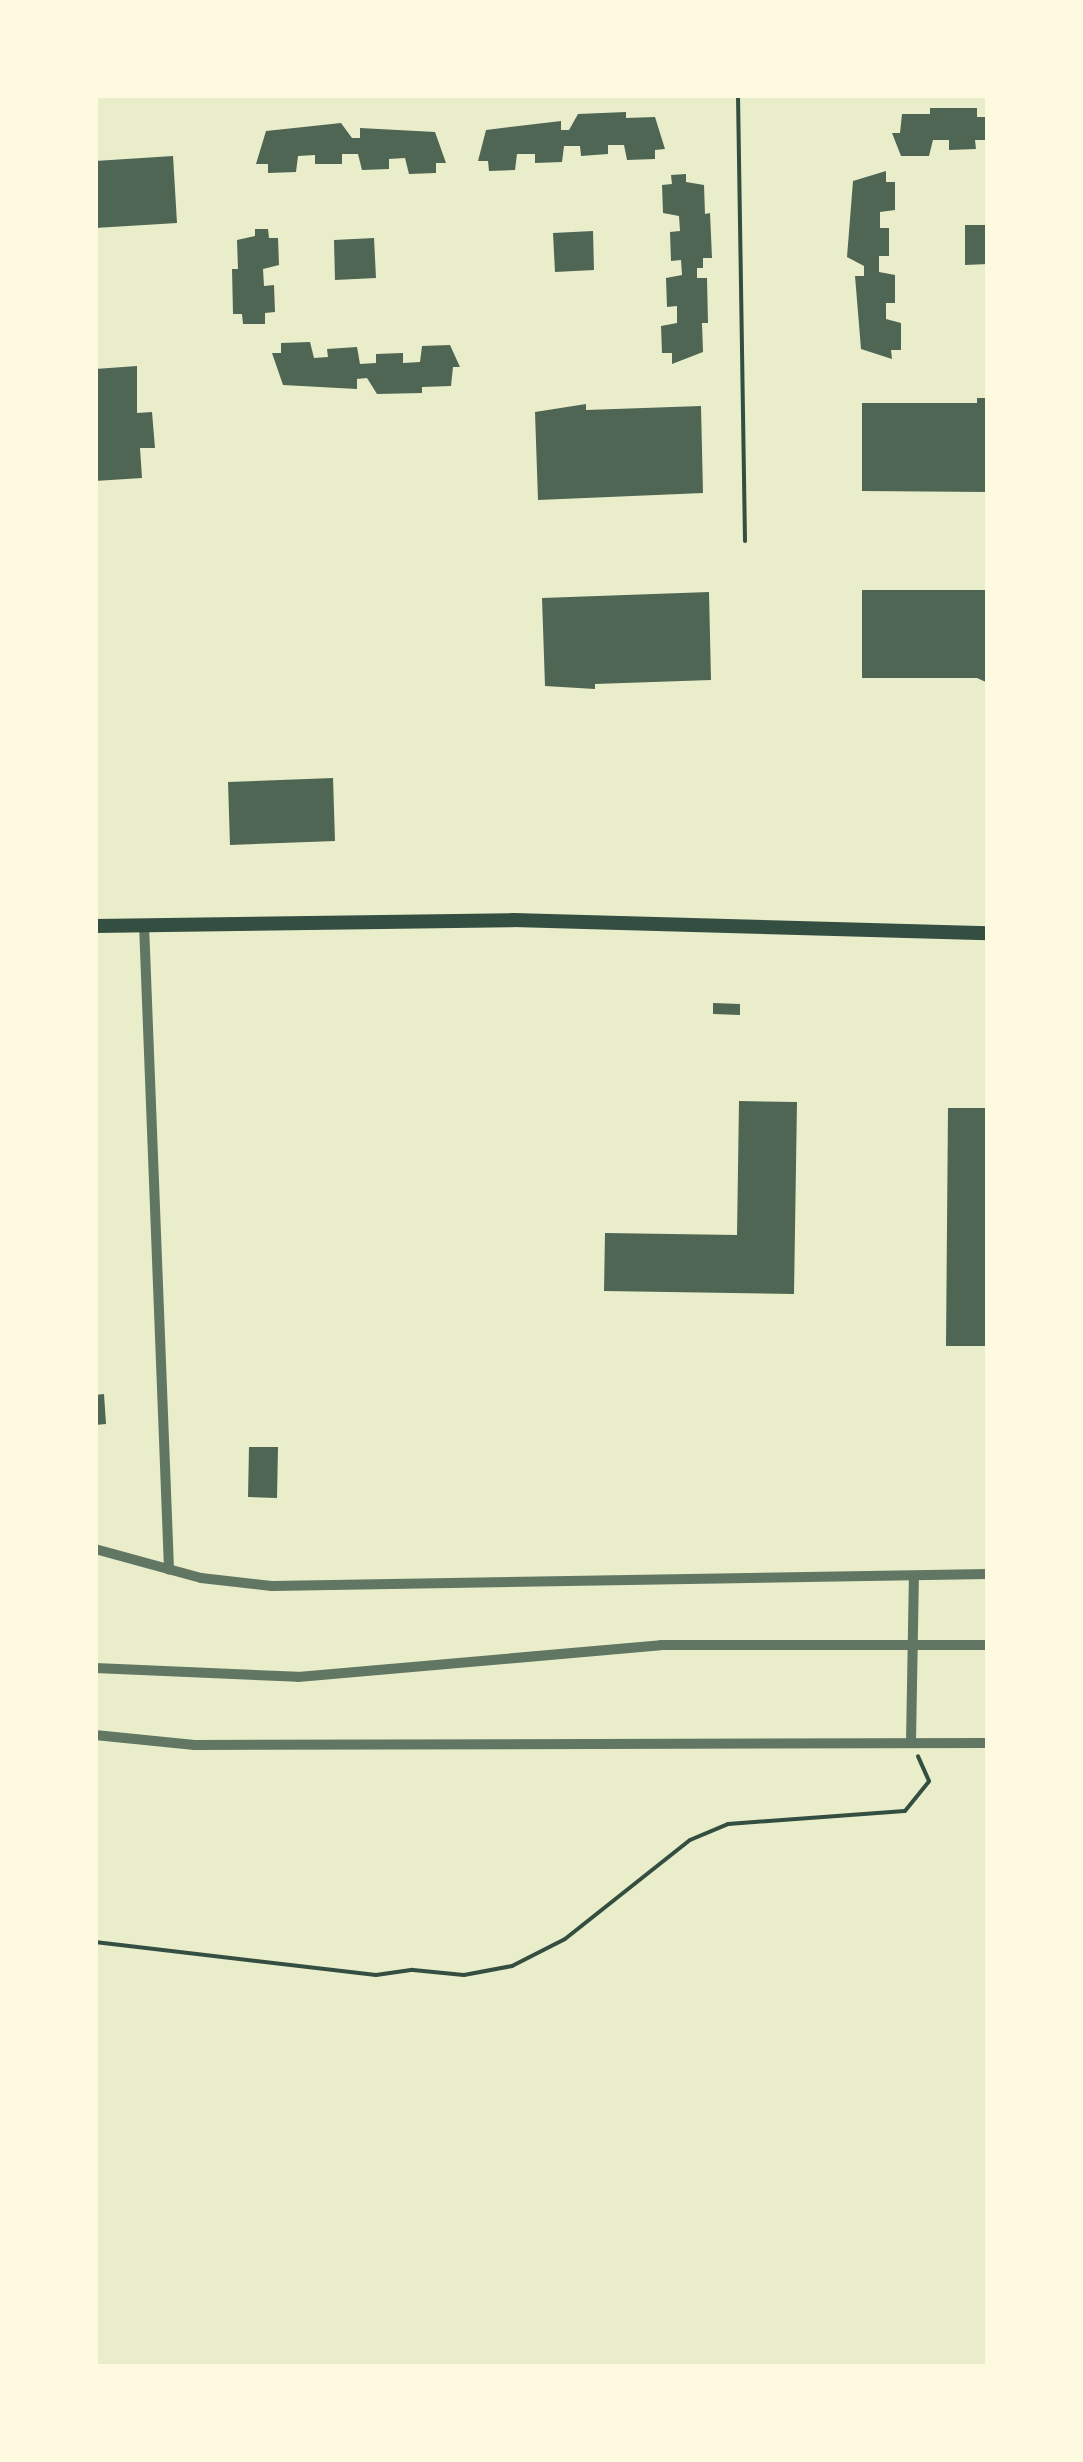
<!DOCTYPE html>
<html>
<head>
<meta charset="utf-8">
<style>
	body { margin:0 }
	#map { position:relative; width:1083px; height:2462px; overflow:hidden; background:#e9edc9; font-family:Karla,sans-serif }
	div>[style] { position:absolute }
	.building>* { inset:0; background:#4f6655 }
	.path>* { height:4px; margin:-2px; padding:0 2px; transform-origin:2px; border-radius:2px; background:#344e41 }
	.minor>* { height:10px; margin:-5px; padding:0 5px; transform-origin:5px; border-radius:5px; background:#617663 }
	.secondary>* { height:14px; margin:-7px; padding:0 7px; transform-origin:7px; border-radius:7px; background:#344e41 }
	span { translate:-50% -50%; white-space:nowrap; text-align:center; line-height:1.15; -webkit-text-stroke:8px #fefae0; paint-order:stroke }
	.frame { position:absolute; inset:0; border:98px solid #fefae0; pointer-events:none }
</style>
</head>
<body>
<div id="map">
	<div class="building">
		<div style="clip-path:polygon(930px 108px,977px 108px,977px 117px,987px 117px,988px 140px,975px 140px,976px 149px,949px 150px,949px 140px,933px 140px,929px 156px,901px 156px,892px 133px,900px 133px,902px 114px,930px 114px)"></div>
		<div style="clip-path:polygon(626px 112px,626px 118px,655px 117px,665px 149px,655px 150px,655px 159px,627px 160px,624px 145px,608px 145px,608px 154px,581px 156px,580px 146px,564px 146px,562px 162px,535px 163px,535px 154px,517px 154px,515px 170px,489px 171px,488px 161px,478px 161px,486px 130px,561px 121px,561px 130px,569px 130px,578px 114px)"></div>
		<div style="clip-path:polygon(341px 123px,352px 138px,360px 138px,360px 128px,435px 132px,446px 163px,436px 163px,436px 173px,409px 174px,405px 158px,389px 159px,389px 169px,362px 170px,358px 154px,342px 154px,342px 164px,315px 164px,315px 155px,298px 156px,296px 172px,268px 173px,268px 164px,256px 164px,266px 131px)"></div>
		<div style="clip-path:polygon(173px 156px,177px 223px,95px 228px,95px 161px)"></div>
		<div style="clip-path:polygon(886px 171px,886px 182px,895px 182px,895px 210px,880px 212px,880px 228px,889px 228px,889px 256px,879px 256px,879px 272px,895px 275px,895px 303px,886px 303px,886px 319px,901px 323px,901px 350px,891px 350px,892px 359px,861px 349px,855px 276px,864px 276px,864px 266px,847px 257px,853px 181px)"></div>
		<div style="clip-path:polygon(686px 174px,686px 182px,704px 185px,705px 214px,710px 213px,712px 258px,703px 258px,703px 268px,697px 268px,697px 278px,707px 278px,708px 323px,702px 323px,703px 352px,672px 364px,672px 353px,662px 353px,661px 326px,677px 323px,677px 306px,667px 307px,666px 278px,682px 275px,681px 260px,671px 261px,670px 232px,680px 231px,679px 216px,663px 213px,662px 185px,672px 184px,671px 175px)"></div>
		<div style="clip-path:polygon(965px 225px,988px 225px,988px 264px,965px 265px)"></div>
		<div style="clip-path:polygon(255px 229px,268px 229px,269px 238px,278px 238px,279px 265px,263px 269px,264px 286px,274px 285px,275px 312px,265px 313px,265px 324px,243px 324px,242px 314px,233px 314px,232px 269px,238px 269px,237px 240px,255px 236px)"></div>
		<div style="clip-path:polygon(593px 231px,594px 270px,555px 272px,553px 233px)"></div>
		<div style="clip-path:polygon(374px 238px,376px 278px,335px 280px,334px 240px)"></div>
		<div style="clip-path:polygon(310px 342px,314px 358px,328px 357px,327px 349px,357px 347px,360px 364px,376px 363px,376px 354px,403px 353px,403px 363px,420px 362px,422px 346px,450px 345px,460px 367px,453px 367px,451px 386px,422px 387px,422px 393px,377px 394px,367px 378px,357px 379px,357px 389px,283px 385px,272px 353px,281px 353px,281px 343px)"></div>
		<div style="clip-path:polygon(137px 366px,137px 413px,152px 412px,155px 448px,140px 448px,142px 478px,95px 481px,95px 369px)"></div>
		<div style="clip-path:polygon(977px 398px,988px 398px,988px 492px,862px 491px,862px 403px,977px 403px)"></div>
		<div style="clip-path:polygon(586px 404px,586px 410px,701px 406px,703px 493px,538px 500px,535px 412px)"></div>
		<div style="clip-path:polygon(862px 590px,988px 590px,988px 683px,977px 678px,862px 678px)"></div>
		<div style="clip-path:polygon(709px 592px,711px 680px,595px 684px,595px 689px,545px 686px,542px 598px)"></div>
		<div style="clip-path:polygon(333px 778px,335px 841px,230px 845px,228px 782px)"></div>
		<div style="clip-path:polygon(713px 1003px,740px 1004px,740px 1015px,713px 1014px)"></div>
		<div style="clip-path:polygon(739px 1101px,797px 1102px,794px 1294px,604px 1291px,605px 1233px,737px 1235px)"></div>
		<div style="clip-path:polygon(948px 1108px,988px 1108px,988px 1346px,946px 1346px)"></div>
		<div style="clip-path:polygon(104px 1394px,106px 1424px,95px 1425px,95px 1395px)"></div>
		<div style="clip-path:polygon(249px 1447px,278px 1447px,277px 1498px,248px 1497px)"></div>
	</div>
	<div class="path">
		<div style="left:738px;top:95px;width:446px;rotate:89.1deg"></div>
		<div style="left:95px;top:1942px;width:283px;rotate:6.7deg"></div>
		<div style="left:376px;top:1975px;width:37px;rotate:-8deg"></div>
		<div style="left:413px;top:1970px;width:51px;rotate:5.6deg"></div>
		<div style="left:464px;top:1975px;width:49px;rotate:-10.6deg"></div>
		<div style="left:512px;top:1966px;width:59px;rotate:-27deg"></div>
		<div style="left:565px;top:1939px;width:159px;rotate:-38.4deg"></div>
		<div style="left:690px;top:1840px;width:41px;rotate:-22.8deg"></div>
		<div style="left:728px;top:1824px;width:177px;rotate:-4.2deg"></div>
		<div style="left:905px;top:1811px;width:38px;rotate:-51deg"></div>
		<div style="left:929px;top:1781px;width:27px;rotate:-114deg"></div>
	</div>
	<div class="minor">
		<div style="left:144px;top:924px;width:646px;rotate:87.78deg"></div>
		<div style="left:95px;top:1549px;width:110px;rotate:15.3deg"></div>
		<div style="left:201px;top:1578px;width:71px;rotate:6.4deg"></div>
		<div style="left:272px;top:1586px;width:716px;rotate:-0.96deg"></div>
		<div style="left:95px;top:1668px;width:203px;rotate:2.5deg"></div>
		<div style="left:298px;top:1677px;width:364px;rotate:-5deg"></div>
		<div style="left:661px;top:1645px;width:327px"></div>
		<div style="left:95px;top:1735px;width:100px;rotate:5.7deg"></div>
		<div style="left:195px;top:1745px;width:793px;rotate:-0.14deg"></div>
		<div style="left:911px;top:1743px;width:165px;rotate:-89deg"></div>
	</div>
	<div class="secondary">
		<div style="left:95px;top:926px;width:418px;rotate:-0.8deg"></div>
		<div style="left:513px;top:920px;width:475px;rotate:1.6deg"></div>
	</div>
	<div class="frame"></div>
</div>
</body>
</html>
